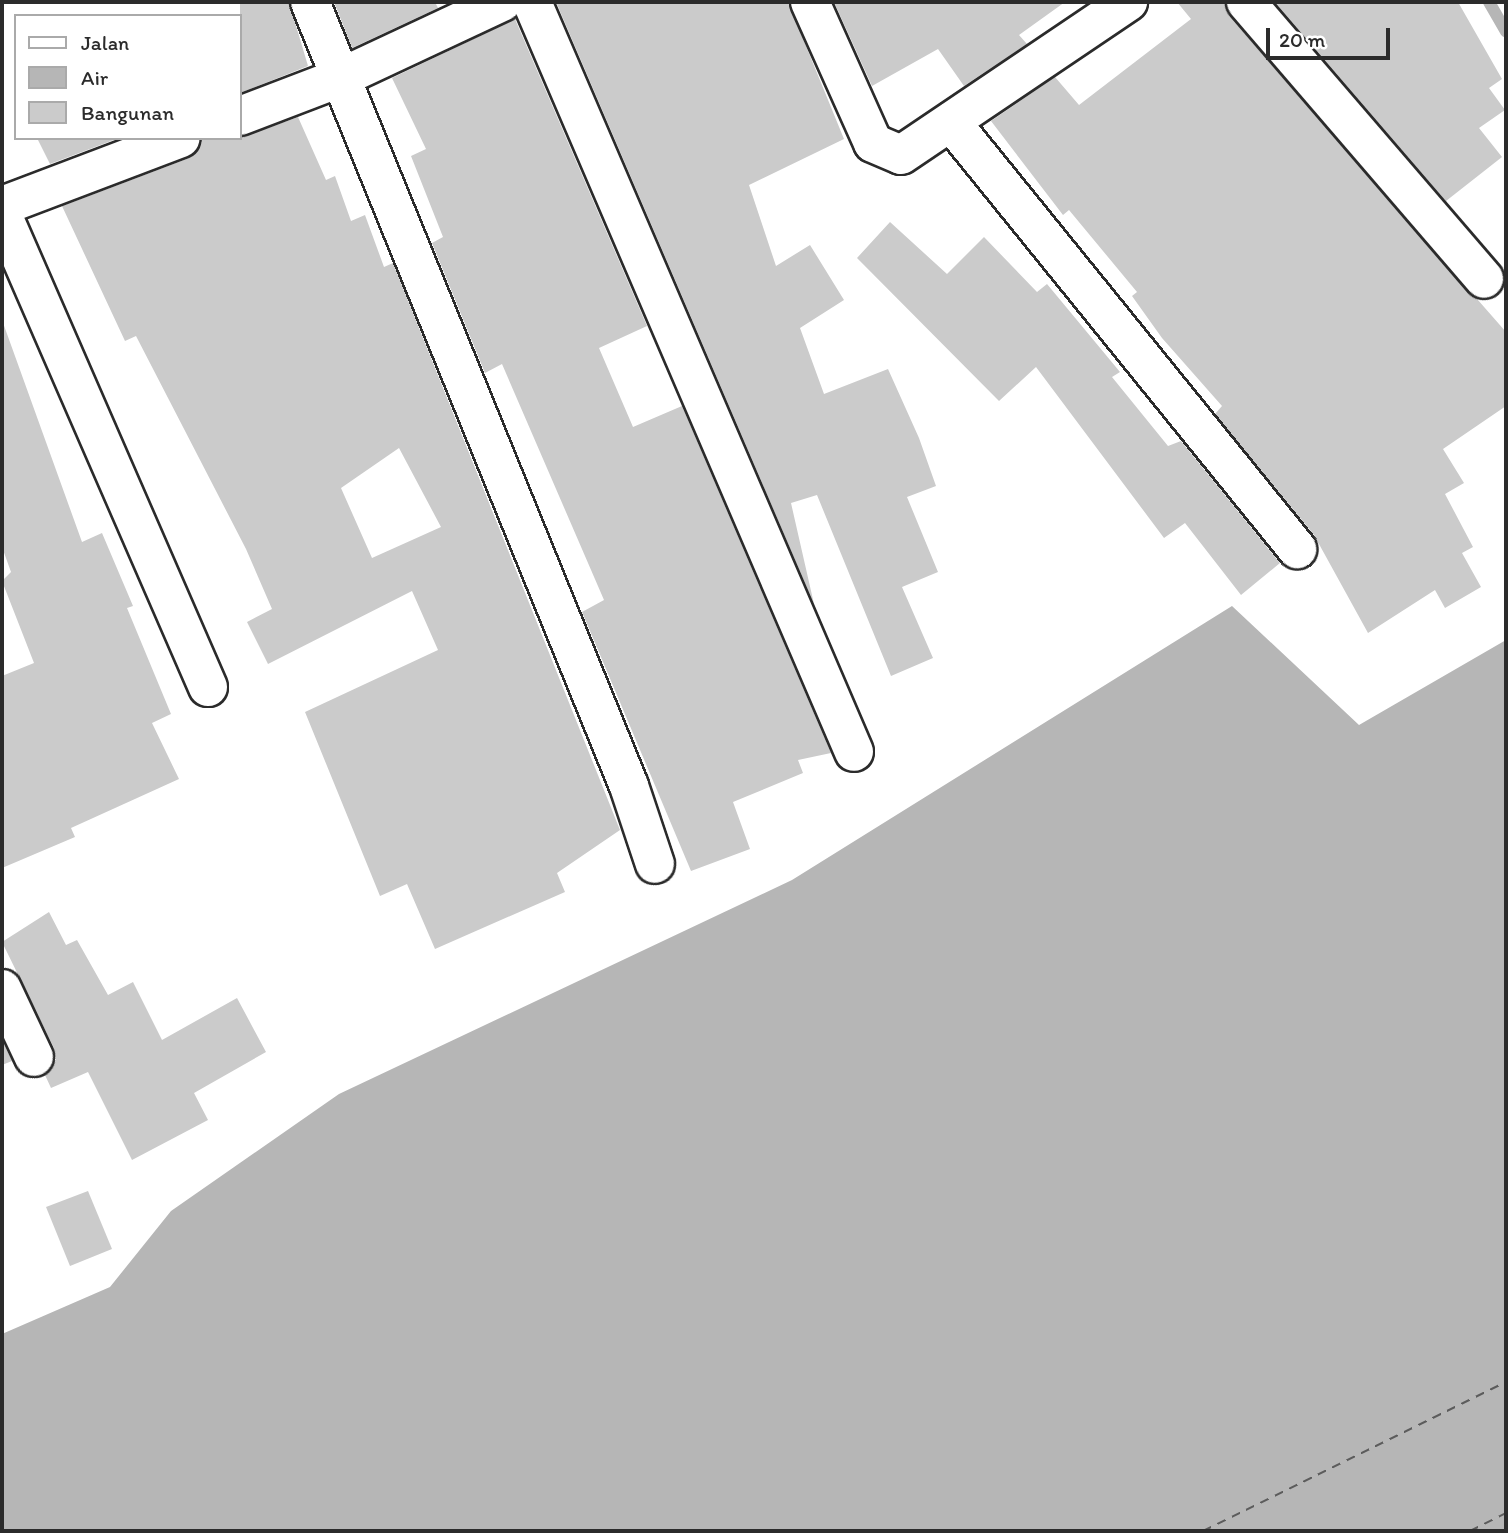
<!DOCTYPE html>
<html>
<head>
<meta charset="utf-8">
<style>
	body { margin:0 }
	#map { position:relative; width:1508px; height:1533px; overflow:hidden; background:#fff; font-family:Itim,sans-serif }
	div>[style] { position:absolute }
	.water>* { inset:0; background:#b6b6b6 }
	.stream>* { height:12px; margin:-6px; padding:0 6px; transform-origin:6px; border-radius:6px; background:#b6b6b6 }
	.ferry>* { height:2px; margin-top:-1px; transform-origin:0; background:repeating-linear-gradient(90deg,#5c5c5c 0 9px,transparent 0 16px) }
	.building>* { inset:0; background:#cbcbcb }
	.roads { filter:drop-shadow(2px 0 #2b2b2b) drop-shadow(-2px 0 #2b2b2b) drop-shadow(0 2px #2b2b2b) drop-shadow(0 -2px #2b2b2b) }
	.street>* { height:38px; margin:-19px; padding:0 19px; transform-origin:19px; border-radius:19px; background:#fff }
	span { translate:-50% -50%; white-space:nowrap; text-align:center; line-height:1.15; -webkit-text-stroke:5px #fff; paint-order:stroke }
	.frame { position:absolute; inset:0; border:4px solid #2b2b2b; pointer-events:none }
	.legend { position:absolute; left:14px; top:14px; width:228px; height:126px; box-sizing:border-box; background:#fff; border:2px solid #aaa; margin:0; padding:9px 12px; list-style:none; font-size:21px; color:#2b2b2b }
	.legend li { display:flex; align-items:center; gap:14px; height:35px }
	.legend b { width:35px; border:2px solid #aaa }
	.scale { position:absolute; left:1266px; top:28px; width:124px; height:32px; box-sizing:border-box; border:4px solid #2b2b2b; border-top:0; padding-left:9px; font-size:21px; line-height:24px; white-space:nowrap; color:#2b2b2b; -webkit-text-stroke:5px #fff; paint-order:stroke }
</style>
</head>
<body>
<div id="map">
	<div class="water">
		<div style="clip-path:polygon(1232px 606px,1359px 725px,1506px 640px,1506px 1531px,2px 1531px,2px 1334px,110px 1287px,171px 1211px,339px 1094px,792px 880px)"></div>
	</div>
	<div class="stream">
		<div style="left:1489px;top:2px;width:34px;rotate:60deg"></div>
	</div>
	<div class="ferry">
		<div style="left:1203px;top:1531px;width:338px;rotate:-26.2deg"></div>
		<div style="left:1470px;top:1531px;width:40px;rotate:-26.6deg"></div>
	</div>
	<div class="building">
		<div style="clip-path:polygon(240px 2px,289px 2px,308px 66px,240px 93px)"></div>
		<div style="clip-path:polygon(334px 2px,435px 2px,438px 8px,352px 48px)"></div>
		<div style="clip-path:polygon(556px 2px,788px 2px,844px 139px,749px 185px,776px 266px,810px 245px,844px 300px,800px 328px,824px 394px,888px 369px,919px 438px,936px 486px,907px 497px,938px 572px,902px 587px,933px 658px,891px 676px,817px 495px,791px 503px,814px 604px)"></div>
		<div style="clip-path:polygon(834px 2px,1065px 2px,1019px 35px,1027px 44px,964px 86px,938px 49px,872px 86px)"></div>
		<div style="clip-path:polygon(1177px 2px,1225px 2px,1229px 16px,1506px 332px,1506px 406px,1443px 449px,1464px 483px,1445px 494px,1473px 547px,1462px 553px,1481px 587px,1445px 608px,1435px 590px,1368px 633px,1314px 535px,1215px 414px,1222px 406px,1162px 338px,1132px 296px,1137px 292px,1069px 210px,1063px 215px,991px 121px,1055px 77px,1079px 105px,1191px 19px)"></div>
		<div style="clip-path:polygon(1275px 2px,1458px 2px,1502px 79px,1489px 88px,1505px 110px,1479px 128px,1502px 157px,1446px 201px)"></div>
		<div style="clip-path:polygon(515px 19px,647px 326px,599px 348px,633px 427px,682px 406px,831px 753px,798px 760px,803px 773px,733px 802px,750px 849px,691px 871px,582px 612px,604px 600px,502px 364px,485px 373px,432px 243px,443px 237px,411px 156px,426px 149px,392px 78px)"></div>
		<div style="clip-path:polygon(evenodd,298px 117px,326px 180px,335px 176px,351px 221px,365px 215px,384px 267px,393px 263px,620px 830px,557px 873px,565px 892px,435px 949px,407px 884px,380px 896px,305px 712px,438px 650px,412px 591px,268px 664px,247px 622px,272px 609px,246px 549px,136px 336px,125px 341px,62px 206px,189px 158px,202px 138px,240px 138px,298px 117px,399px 448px,441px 527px,372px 558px,341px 488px,399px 448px)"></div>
		<div style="clip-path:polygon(37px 138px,119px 138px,50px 164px)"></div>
		<div style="clip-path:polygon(890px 222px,947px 274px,984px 237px,1037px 292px,1047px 284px,1120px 372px,1112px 377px,1168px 446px,1181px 441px,1280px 563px,1241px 595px,1185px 523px,1164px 538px,1036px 367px,999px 401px,857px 258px)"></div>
		<div style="clip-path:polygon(2px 320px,82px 542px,102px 533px,133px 606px,127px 608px,171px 714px,152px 723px,179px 779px,71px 828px,75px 837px,2px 868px,2px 676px,34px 663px,2px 581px,11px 572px,2px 547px)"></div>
		<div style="clip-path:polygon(49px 912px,66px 945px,77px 940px,108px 995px,133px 982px,162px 1040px,237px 998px,266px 1052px,194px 1093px,208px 1120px,132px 1160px,88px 1072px,51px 1088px,45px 1075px,56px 1060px,54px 1048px,2px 942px)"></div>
		<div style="clip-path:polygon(2px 1040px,12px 1061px,2px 1065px)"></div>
		<div style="clip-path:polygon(88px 1191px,112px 1249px,70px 1266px,46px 1207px)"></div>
	</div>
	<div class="roads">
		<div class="street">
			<div style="left:310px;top:2px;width:846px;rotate:67.86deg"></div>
			<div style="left:629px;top:786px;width:82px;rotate:71.6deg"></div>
			<div style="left:532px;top:2px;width:816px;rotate:66.76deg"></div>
			<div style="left:810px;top:2px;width:154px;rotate:65.9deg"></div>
			<div style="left:873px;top:143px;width:30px;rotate:23deg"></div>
			<div style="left:901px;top:155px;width:274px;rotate:-34deg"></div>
			<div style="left:1246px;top:2px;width:365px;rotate:49.3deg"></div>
			<div style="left:240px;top:116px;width:109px;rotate:-20.9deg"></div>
			<div style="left:342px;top:77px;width:177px;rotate:-25.1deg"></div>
			<div style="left:951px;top:122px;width:550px;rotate:50.98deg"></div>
			<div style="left:2px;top:206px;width:191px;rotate:-20.8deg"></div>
			<div style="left:2px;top:214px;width:516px;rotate:66.47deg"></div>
			<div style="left:2px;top:989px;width:75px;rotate:64.8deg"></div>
		</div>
	</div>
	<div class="frame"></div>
	<ul class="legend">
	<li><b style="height:9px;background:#fff"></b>Jalan</li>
	<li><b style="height:19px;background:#b6b6b6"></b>Air</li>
	<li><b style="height:19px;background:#cbcbcb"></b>Bangunan</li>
	</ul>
	<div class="scale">20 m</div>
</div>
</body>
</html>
